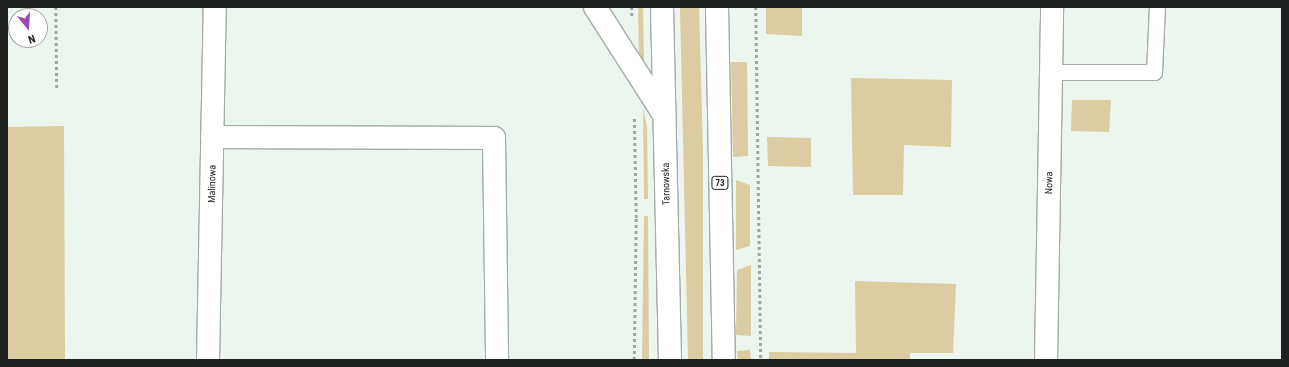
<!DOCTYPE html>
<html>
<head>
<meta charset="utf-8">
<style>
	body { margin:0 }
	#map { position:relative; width:1289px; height:367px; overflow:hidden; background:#edf5ef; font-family:"Roboto Condensed",sans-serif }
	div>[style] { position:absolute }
	.green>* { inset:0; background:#dbcca1 }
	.path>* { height:2.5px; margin-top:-1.25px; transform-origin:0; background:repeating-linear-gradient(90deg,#9ea4a0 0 3px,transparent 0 6px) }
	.roads { filter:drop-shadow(1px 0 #a4aca7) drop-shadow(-1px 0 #a4aca7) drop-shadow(0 1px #a4aca7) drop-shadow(0 -1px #a4aca7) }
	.service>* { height:15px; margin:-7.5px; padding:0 7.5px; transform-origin:7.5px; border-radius:7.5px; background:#fff }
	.minor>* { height:22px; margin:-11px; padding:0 11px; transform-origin:11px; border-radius:11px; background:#fff }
	.primary>* { height:22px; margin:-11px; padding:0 11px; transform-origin:11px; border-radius:11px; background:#fff }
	span { translate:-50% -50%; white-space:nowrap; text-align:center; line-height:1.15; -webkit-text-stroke:3px #fff; paint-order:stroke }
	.shield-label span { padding:1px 3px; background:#fff; border:1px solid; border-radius:3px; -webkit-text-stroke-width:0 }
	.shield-label { font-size:9px; color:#1e211f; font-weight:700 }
	.street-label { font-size:10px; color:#1e211f }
	.frame { position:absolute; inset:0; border:8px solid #1e211f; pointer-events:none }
	.north { position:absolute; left:8px; top:8px; width:40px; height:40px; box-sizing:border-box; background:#fff; border:1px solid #a5a6a5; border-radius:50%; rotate:162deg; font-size:11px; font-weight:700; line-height:16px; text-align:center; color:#1e211f }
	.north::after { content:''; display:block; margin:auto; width:14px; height:18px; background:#9847b7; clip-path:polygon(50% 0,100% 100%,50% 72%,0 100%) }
</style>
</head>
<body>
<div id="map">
	<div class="green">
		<div style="clip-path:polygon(638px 7px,643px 7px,644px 63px,639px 59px)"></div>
		<div style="clip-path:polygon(680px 7px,699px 7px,703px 150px,703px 360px,688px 360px)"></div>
		<div style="clip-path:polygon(766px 7px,802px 7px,802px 36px,766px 34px)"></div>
		<div style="clip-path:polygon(731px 62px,747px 62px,748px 156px,733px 157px)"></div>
		<div style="clip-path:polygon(851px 78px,952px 80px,951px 147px,904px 145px,903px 195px,853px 195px)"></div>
		<div style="clip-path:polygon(1072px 100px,1111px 100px,1109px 132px,1071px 131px)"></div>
		<div style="clip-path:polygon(643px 108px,647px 127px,648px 199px,644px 199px)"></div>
		<div style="clip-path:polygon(64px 126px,65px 360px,7px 360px,7px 127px)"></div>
		<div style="clip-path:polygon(767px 137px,811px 138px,811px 167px,768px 166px)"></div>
		<div style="clip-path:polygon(736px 180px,750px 185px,750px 246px,736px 250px)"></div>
		<div style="clip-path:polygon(644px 216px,648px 216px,649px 360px,642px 360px)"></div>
		<div style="clip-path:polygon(751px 265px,751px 336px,736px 335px,737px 270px)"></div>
		<div style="clip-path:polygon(855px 281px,956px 284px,953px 353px,910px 353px,910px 360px,769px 360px,769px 352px,856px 353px)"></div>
		<div style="clip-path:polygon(750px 350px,751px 360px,738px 360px,737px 351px)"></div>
	</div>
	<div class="path">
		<div style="left:56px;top:7px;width:82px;rotate:89.3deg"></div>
		<div style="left:632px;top:7px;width:10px;rotate:90deg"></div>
		<div style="left:756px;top:7px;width:353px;rotate:89.2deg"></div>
		<div style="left:634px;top:360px;width:142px;rotate:-89.2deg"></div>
		<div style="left:636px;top:218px;width:101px;rotate:-91.1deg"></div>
	</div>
	<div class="roads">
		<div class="service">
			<div style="left:1051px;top:72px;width:103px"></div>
			<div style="left:1154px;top:72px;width:65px;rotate:-87.4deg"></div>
		</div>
		<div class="minor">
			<div style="left:595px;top:7px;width:128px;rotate:57.4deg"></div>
			<div style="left:212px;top:137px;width:282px;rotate:0.2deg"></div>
			<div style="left:494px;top:138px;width:222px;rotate:89.2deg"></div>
			<div style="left:208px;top:360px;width:353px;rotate:-88.9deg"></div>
			<div style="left:1046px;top:360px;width:353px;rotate:-89deg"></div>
		</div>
		<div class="primary">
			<div style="left:662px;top:7px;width:353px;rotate:88.7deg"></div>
			<div style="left:717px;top:7px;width:353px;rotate:88.9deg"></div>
		</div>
	</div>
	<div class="shield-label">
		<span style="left:720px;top:183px">73</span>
	</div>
	<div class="street-label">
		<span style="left:1049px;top:183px;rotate:-89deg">Nowa</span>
		<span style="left:212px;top:184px;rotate:-89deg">Malinowa</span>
		<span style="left:666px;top:184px;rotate:-91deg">Tarnowska</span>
	</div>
	<div class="frame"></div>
	<div class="north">N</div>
</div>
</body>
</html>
